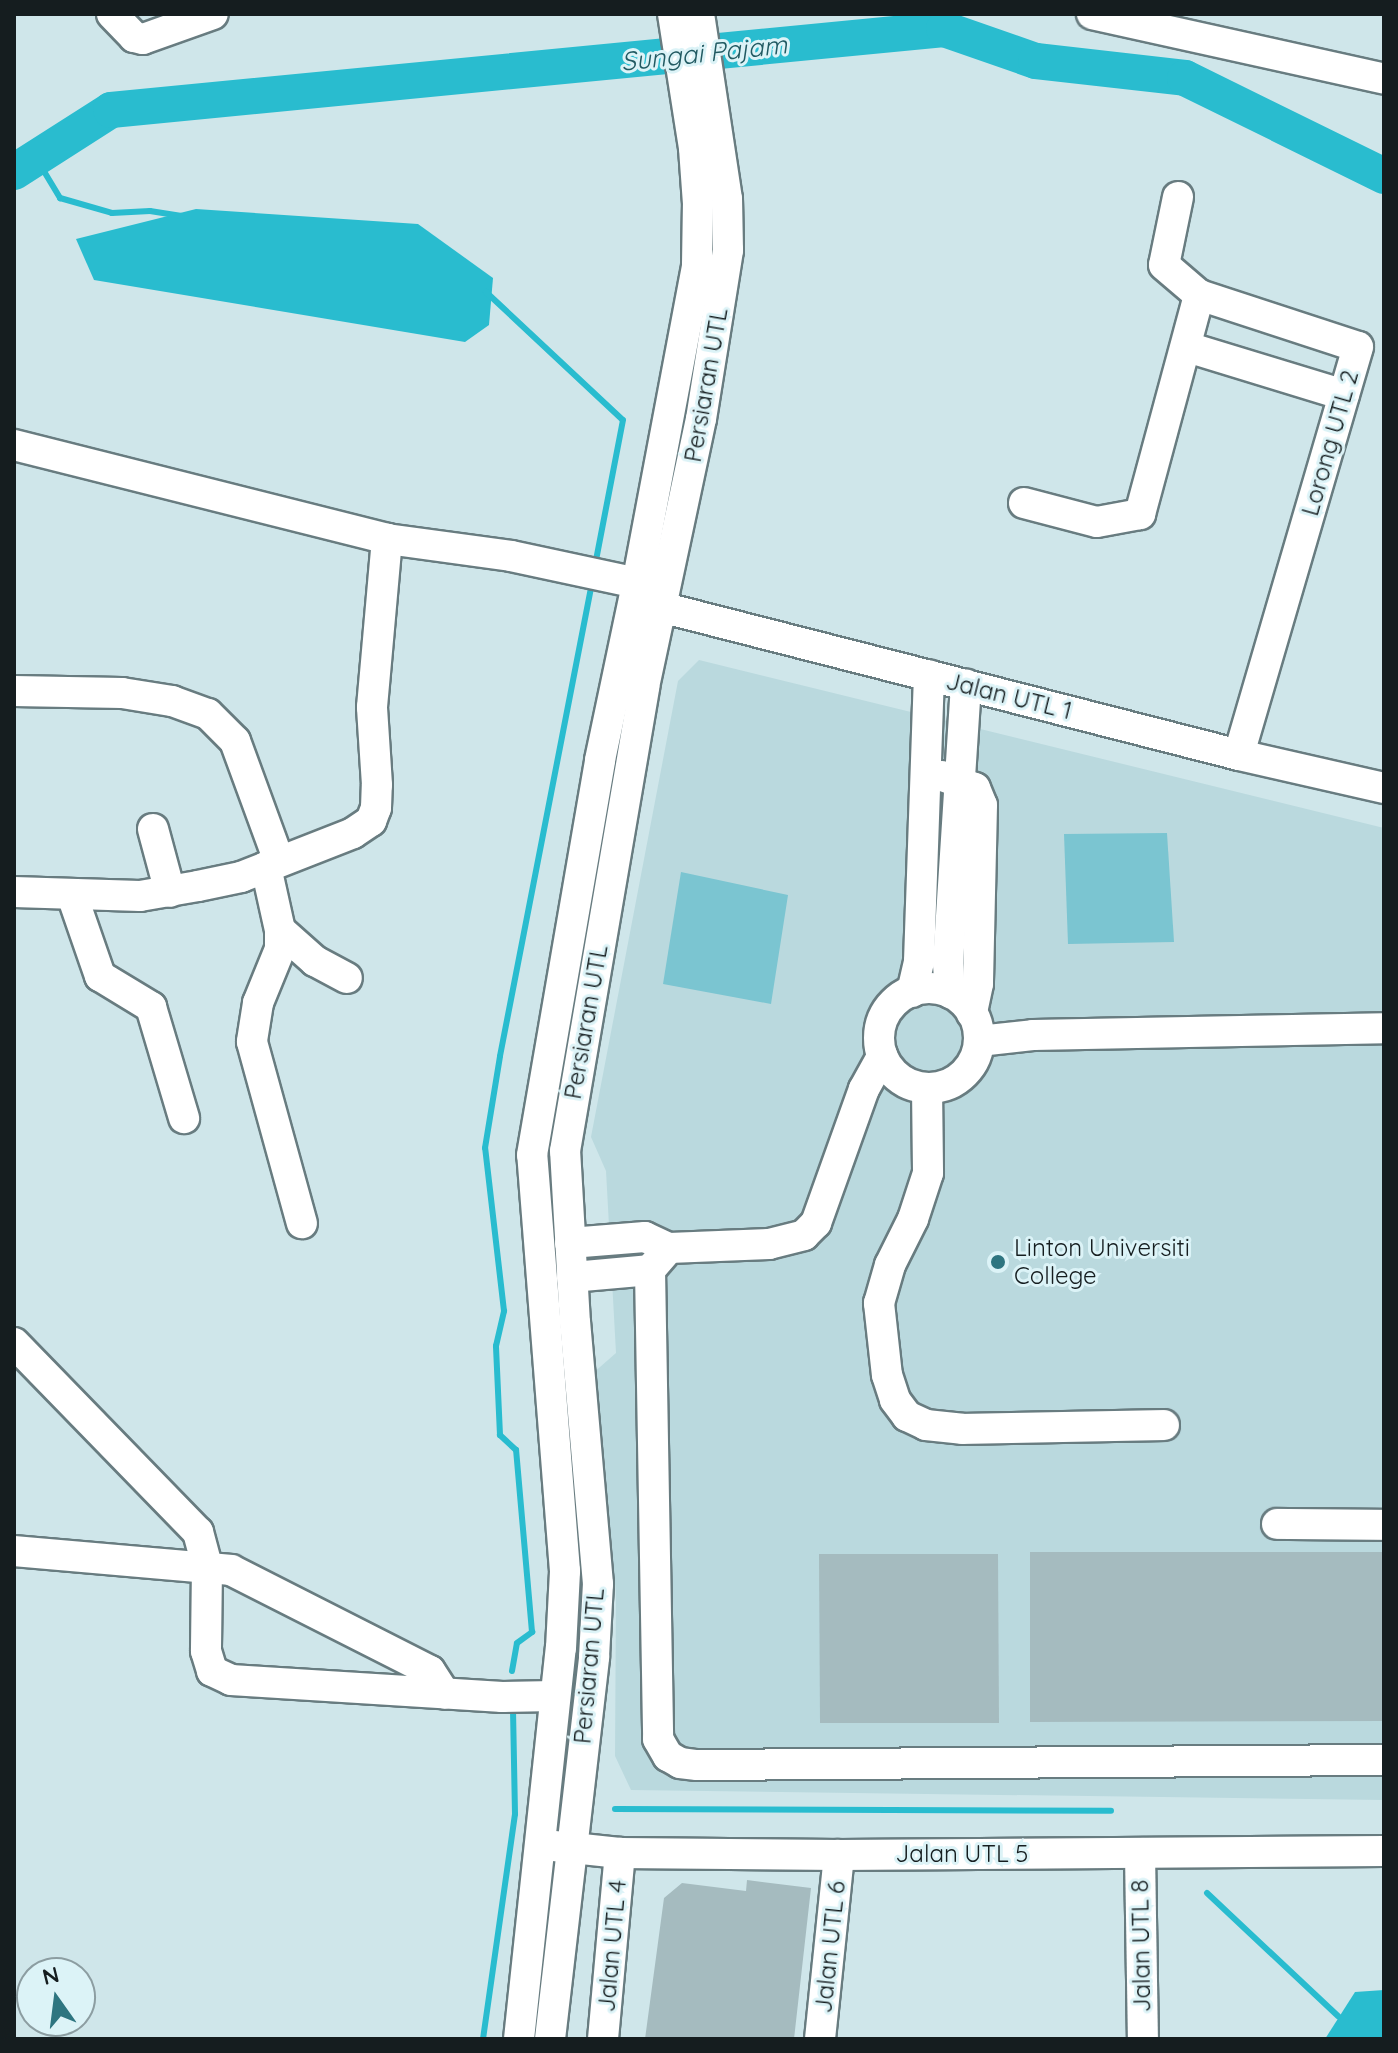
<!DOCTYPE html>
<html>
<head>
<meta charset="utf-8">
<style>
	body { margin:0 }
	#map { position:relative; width:1398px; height:2053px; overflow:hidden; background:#cfe6ea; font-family:Quicksand,sans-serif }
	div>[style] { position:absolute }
	.built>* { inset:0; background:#bad9de }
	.green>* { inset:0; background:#7bc5d1 }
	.water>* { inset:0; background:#29bccf }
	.stream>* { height:6px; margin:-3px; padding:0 3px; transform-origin:3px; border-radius:3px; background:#29bccf }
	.river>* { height:36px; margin:-18px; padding:0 18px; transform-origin:18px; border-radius:18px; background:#29bccf }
	.building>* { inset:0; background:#a5bbbf }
	.roads { filter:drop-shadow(2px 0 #687c80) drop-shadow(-2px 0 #687c80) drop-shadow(0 2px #687c80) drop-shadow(0 -2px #687c80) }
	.minor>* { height:30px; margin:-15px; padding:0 15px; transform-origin:15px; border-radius:15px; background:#fff }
	.minor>.ring { margin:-15px; padding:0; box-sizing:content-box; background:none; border:30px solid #fff; border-radius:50% }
	.dots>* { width:22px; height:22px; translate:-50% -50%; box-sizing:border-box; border:4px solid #dcf3f7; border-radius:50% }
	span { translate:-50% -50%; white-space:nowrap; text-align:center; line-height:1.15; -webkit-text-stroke:6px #dcf3f7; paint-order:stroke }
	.street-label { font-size:24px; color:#151d1f }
	.poi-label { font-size:24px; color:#151d1f }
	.left { translate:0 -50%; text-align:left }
	.water-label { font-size:26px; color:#215a62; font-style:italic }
	.frame { position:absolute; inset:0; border:16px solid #151d1f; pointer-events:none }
	.north { position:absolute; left:16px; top:1957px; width:80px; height:80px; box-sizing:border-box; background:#dcf3f7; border:2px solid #8c9da1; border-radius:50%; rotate:346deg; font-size:22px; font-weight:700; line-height:32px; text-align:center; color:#151d1f }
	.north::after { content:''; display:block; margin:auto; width:28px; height:36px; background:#2e7580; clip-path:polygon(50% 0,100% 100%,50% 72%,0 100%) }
</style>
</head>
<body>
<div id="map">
	<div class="built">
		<div style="clip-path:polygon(699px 660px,1384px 828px,1384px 1800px,631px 1790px,615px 1756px,616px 1593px,592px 1374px,616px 1353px,606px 1171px,591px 1137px,678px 681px)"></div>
	</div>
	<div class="green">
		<div style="clip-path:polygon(1167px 833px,1174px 942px,1068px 944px,1064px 834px)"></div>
		<div style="clip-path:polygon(681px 872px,788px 895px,771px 1004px,663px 984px)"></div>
	</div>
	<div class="water">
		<div style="clip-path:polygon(196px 209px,418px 224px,493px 278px,489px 325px,465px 342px,94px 280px,76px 239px)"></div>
		<div style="clip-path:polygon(1384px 1990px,1384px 2039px,1325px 2039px,1355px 1992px)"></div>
	</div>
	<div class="stream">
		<div style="left:36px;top:158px;width:47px;rotate:59deg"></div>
		<div style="left:60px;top:198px;width:54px;rotate:16.1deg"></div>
		<div style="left:112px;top:213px;width:38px;rotate:-3deg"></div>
		<div style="left:150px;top:211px;width:32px;rotate:9deg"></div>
		<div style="left:486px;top:292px;width:187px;rotate:43.1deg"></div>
		<div style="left:623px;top:420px;width:149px;rotate:100.9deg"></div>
		<div style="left:512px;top:1671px;width:28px;rotate:-80deg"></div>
		<div style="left:517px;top:1643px;width:19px;rotate:-36deg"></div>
		<div style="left:532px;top:1632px;width:183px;rotate:-95deg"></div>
		<div style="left:516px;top:1450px;width:22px;rotate:-137deg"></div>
		<div style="left:500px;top:1435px;width:89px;rotate:-92.6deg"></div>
		<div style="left:496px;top:1346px;width:36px;rotate:-77deg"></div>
		<div style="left:504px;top:1311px;width:164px;rotate:-96.6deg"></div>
		<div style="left:485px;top:1148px;width:93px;rotate:-80.7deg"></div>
		<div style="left:500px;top:1056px;width:484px;rotate:-79deg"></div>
		<div style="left:615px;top:1809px;width:496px;rotate:0.2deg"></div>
		<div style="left:1207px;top:1893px;width:180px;rotate:43.2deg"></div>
		<div style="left:483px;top:2039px;width:227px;rotate:-81.9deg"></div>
		<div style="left:515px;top:1814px;width:109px;rotate:-91.1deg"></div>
	</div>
	<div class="river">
		<div style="left:14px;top:172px;width:115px;rotate:-32.6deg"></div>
		<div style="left:111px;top:110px;width:837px;rotate:-5.55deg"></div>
		<div style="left:944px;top:29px;width:97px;rotate:19.2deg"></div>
		<div style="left:1036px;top:61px;width:150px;rotate:6.5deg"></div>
		<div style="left:1185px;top:78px;width:222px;rotate:26.2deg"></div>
	</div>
	<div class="building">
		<div style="clip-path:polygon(1030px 1552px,1384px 1552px,1384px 1721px,1030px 1722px)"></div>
		<div style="clip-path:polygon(819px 1554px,998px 1554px,999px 1723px,820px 1723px)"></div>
		<div style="clip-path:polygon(747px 1880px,811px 1888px,794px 2039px,645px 2039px,664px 1898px,682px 1883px,746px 1891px)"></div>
	</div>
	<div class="roads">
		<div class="minor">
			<div style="left:112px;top:14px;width:32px;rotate:46deg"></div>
			<div style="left:134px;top:37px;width:9px;rotate:13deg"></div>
			<div style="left:143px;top:39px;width:74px;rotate:-19.7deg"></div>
			<div style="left:1092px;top:14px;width:299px;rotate:12.5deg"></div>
			<div style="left:1178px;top:197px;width:69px;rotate:101.6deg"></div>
			<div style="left:1164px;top:265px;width:46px;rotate:40.6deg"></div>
			<div style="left:1199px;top:295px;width:167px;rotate:18.1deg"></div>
			<div style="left:1358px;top:347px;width:425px;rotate:106.3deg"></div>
			<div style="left:1187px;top:347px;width:164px;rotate:17deg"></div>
			<div style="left:14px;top:445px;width:385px;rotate:14.1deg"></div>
			<div style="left:387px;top:539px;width:125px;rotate:7.8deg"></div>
			<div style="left:511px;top:556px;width:148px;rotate:12.1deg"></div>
			<div style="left:1024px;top:503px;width:75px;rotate:14.6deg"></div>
			<div style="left:1097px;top:522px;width:44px;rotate:-10.5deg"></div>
			<div style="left:1140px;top:514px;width:227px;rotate:-74.9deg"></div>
			<div style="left:641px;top:602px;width:617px;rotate:14.35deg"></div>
			<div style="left:1239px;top:755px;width:149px;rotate:12.8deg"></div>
			<div style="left:14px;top:691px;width:108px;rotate:1.1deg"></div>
			<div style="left:122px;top:693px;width:51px;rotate:9.1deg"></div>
			<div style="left:172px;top:701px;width:38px;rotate:20deg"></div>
			<div style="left:208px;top:714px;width:38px;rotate:45deg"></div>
			<div style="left:235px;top:741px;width:128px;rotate:69.9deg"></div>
			<div style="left:942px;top:776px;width:35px;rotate:20deg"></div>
			<div style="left:975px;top:788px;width:18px;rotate:68deg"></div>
			<div style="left:982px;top:805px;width:179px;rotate:91.3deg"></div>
			<div style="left:978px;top:984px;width:30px;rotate:102deg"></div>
			<div style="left:153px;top:829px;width:65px;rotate:74.9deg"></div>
			<div style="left:266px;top:867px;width:65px;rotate:77.5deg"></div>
			<div style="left:280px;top:930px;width:47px;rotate:41.5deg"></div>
			<div style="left:315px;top:961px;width:36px;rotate:28deg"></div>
			<div style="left:14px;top:892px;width:126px;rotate:1.8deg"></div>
			<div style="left:140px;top:896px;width:59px;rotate:-9.8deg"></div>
			<div style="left:198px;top:886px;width:44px;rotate:-11.8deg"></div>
			<div style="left:241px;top:877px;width:120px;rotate:-21.4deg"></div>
			<div style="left:353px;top:833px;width:22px;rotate:-34deg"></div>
			<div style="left:371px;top:821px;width:14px;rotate:-69deg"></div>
			<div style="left:376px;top:808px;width:23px;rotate:-88deg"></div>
			<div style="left:377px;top:785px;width:78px;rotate:-93.7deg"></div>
			<div style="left:372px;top:707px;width:169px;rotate:-84.9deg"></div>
			<div style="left:72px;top:895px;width:86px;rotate:70.9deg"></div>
			<div style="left:100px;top:976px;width:60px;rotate:31.3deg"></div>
			<div style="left:151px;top:1007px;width:116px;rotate:73.4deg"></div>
			<div style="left:280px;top:930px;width:19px;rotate:90deg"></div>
			<div style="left:280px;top:949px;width:58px;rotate:112.2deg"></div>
			<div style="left:258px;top:1003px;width:39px;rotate:99deg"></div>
			<div style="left:252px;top:1042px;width:188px;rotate:74.6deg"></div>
			<div class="ring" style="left:879px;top:988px;width:70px;height:70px"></div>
			<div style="left:912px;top:992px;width:32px;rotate:-77deg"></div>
			<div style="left:919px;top:961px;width:286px;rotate:-88deg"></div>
			<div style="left:950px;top:993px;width:30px;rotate:-94deg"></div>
			<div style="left:948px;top:963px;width:279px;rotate:-86.3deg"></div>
			<div style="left:979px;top:1041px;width:54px;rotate:-6.3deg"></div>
			<div style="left:1033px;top:1035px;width:351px;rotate:-1.1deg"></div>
			<div style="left:927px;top:1088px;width:85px;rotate:89.3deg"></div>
			<div style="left:928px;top:1173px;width:48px;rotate:108.1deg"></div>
			<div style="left:913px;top:1219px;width:51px;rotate:116.6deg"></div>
			<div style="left:890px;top:1265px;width:40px;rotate:106deg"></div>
			<div style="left:879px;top:1303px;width:72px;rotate:83.7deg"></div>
			<div style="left:887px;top:1375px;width:26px;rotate:72deg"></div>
			<div style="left:895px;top:1400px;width:20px;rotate:53deg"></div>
			<div style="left:907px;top:1416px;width:21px;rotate:25deg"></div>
			<div style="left:926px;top:1425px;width:36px;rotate:6deg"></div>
			<div style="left:962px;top:1429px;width:202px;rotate:-1.1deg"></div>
			<div style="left:570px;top:1243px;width:75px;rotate:-4.6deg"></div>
			<div style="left:645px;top:1237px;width:26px;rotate:25deg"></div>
			<div style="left:669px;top:1248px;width:100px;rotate:-2.3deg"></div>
			<div style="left:769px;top:1244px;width:36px;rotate:-14deg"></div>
			<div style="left:804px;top:1235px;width:17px;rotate:-45deg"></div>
			<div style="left:816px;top:1223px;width:142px;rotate:-70.3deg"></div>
			<div style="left:864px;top:1089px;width:38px;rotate:-61deg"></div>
			<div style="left:669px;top:1248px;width:29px;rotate:131deg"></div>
			<div style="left:650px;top:1270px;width:469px;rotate:89deg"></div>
			<div style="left:658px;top:1739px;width:20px;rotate:60deg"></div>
			<div style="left:668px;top:1756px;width:14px;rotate:30deg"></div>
			<div style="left:680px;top:1763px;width:17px;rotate:7deg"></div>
			<div style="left:697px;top:1765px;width:687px;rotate:-0.42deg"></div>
			<div style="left:572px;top:1277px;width:78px;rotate:-5.1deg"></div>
			<div style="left:14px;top:1343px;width:264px;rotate:45.8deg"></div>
			<div style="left:198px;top:1532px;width:35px;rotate:75deg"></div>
			<div style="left:207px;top:1566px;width:85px;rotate:90.7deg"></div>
			<div style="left:206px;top:1651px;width:21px;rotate:73deg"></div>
			<div style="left:212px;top:1671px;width:21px;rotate:25deg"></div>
			<div style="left:231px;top:1680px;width:272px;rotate:3.6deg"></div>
			<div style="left:502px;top:1697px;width:52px;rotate:-1.1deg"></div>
			<div style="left:1277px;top:1524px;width:107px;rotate:0.5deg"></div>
			<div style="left:14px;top:1551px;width:218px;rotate:5deg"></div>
			<div style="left:231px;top:1570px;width:223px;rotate:26.9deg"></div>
			<div style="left:430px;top:1671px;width:27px;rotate:57deg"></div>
			<div style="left:554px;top:1846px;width:66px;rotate:6.1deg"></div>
			<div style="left:620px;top:1853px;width:219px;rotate:0.5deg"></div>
			<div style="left:839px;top:1855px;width:545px;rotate:-0.42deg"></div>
			<div style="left:1140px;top:1853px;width:186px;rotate:89.1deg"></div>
			<div style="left:519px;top:2039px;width:393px;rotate:-83.9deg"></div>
			<div style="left:561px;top:1648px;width:77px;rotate:-87deg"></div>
			<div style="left:565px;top:1571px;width:417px;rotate:-94.5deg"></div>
			<div style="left:532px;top:1155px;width:401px;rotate:-80.2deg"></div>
			<div style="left:600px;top:760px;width:180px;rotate:-78.1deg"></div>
			<div style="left:637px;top:584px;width:325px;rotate:-79.3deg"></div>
			<div style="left:697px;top:265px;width:61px;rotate:-89.1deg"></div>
			<div style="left:698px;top:204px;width:56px;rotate:-94.1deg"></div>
			<div style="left:694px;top:148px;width:136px;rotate:-98.9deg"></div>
			<div style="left:550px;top:2039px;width:385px;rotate:-83.4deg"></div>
			<div style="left:594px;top:1657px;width:73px;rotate:-86.9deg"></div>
			<div style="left:598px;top:1584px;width:262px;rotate:-95deg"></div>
			<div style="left:575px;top:1323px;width:172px;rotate:-93.3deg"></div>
			<div style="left:565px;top:1151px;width:471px;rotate:-80.3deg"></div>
			<div style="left:644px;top:687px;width:274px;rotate:-78deg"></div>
			<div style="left:701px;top:419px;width:171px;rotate:-80.9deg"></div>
			<div style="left:728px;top:250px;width:51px;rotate:-91.1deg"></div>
			<div style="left:727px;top:199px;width:187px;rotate:-98.6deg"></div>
			<div style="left:603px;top:2039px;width:187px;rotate:-84.8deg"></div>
			<div style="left:820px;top:2039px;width:185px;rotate:-84.1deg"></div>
		</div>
	</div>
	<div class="dots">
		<div style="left:998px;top:1262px;background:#2e7580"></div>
	</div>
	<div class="street-label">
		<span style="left:706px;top:385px;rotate:-80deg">Persiaran UTL</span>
		<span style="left:1330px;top:443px;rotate:-74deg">Lorong UTL 2</span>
		<span style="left:1009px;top:696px;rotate:14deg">Jalan UTL 1</span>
		<span style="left:586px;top:1022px;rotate:-80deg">Persiaran UTL</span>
		<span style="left:589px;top:1666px;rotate:-85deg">Persiaran UTL</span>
		<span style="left:962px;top:1854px">Jalan UTL 5</span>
		<span style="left:612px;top:1946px;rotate:-85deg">Jalan UTL 4</span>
		<span style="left:1141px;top:1946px;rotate:-91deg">Jalan UTL 8</span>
		<span style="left:830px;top:1947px;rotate:-84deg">Jalan UTL 6</span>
	</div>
	<div class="poi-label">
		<span class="left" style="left:1014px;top:1262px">Linton Universiti<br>College</span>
	</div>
	<div class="water-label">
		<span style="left:704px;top:53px;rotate:-6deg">Sungai Pajam</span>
	</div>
	<div class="frame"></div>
	<div class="north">N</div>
</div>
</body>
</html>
